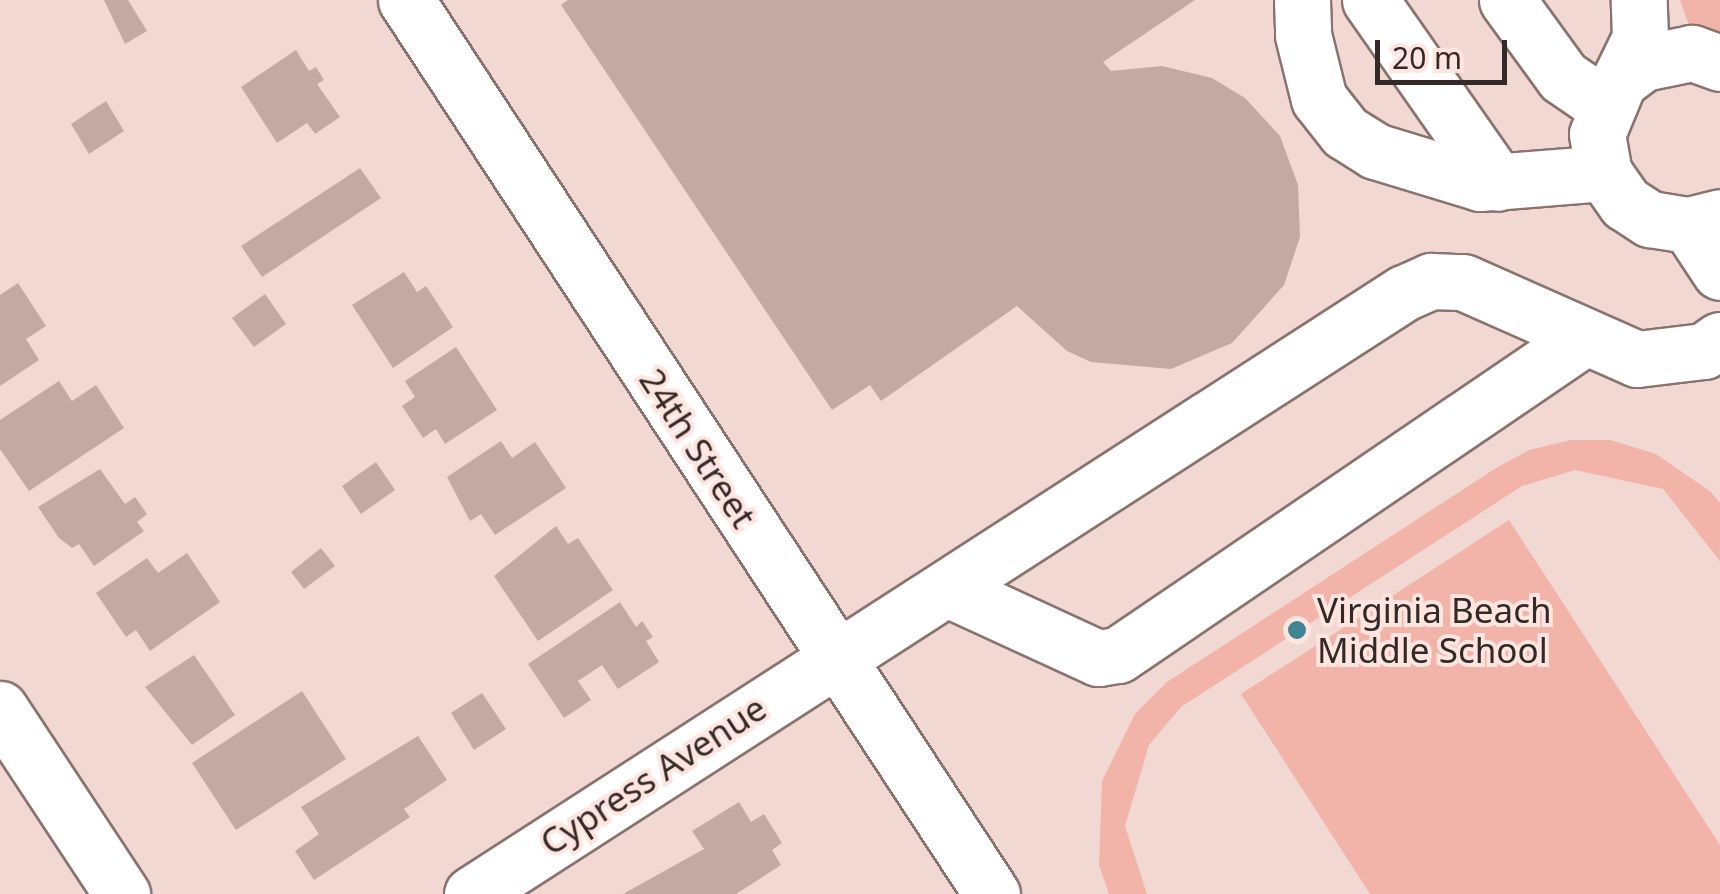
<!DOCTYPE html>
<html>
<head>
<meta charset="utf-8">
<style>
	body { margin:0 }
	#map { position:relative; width:1720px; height:894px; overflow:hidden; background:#f2d8d3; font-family:"Noto Sans",sans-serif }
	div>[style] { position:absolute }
	.green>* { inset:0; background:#f2b4a8 }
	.building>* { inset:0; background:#c2a9a4 }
	.roads { filter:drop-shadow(2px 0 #89736e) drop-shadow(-2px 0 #89736e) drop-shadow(0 2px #89736e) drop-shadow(0 -2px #89736e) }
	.minor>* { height:55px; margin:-27.5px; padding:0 27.5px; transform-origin:27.5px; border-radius:27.5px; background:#fff }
	.dots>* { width:28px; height:28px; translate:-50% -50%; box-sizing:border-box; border:5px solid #ffe5e0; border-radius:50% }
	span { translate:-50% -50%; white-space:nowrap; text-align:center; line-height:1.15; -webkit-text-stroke:8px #ffe5e0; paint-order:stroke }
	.street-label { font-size:35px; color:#332a28 }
	.poi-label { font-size:35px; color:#332a28 }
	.left { translate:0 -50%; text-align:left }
	.scale { position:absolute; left:1375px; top:40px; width:132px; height:45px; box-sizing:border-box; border:5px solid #332a28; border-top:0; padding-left:12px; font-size:30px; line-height:35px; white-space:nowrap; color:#332a28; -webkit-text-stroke:8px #ffe5e0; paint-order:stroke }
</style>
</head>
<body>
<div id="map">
	<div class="green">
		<div style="clip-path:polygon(1680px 0,1720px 0,1720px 34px,1690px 28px)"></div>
		<div style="clip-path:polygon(1571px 440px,1610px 440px,1656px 454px,1711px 492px,1720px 503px,1720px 561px,1663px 489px,1575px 470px,1522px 486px,1181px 707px,1149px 745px,1125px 826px,1147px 894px,1109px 894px,1099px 865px,1102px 781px,1135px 714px,1167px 682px,1496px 468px,1529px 450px)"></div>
		<div style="clip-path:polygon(1509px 520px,1720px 845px,1720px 894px,1370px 894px,1241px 694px)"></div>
	</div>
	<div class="building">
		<div style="clip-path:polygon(104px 0,128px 0,147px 31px,125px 44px)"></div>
		<div style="clip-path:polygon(568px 0,1195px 0,1103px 62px,1111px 71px,1162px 66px,1212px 78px,1245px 98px,1280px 136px,1298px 185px,1300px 237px,1284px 285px,1232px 343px,1171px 369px,1091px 362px,1067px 351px,1017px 306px,881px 401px,870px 385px,832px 410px,561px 5px)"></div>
		<div style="clip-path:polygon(296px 50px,309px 71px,316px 67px,324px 80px,317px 84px,340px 117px,315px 134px,307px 123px,277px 143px,241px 87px)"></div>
		<div style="clip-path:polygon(106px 101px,124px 131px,89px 154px,71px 124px)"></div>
		<div style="clip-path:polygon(360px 168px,381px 198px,262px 277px,241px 246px)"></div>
		<div style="clip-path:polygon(404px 272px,417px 292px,426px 286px,453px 327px,393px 368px,352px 305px)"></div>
		<div style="clip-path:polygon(18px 283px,46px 326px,26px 339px,39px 360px,0 386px,0 295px)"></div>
		<div style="clip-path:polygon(265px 294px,286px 324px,254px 347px,232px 318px)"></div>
		<div style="clip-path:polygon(456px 347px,497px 410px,445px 444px,436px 429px,423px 438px,402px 406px,415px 397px,405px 381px)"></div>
		<div style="clip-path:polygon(59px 381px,72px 401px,96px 385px,124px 428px,29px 491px,0 449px,0 420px)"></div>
		<div style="clip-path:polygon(501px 441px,512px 458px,535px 442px,566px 488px,495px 535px,481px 514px,470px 521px,447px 477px)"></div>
		<div style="clip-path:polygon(376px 462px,395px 490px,361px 514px,342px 486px)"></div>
		<div style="clip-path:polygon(100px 469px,125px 504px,135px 497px,147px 514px,137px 522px,144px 531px,94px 566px,79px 544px,72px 548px,59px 538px,38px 507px)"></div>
		<div style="clip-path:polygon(556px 526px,568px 544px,578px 538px,613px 590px,538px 641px,494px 576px)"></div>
		<div style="clip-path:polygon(321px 548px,335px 566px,304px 589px,291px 572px)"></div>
		<div style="clip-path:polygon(187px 553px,220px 602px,150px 651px,136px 630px,126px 637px,96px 593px,147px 558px,158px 573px)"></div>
		<div style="clip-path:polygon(620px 602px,636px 627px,642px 621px,653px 637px,646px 641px,659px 662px,618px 689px,602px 665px,578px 681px,591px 700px,564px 718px,528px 664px)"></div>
		<div style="clip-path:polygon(194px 655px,235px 715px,192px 745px,145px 687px)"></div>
		<div style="clip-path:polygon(302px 691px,346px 759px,236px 830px,192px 763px)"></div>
		<div style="clip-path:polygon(482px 693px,506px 729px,474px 750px,451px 713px)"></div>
		<div style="clip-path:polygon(418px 736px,447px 780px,404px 809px,410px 817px,314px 880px,295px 851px,319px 834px,301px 807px)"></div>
		<div style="clip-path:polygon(739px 802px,751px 822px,764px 814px,782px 843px,772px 850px,781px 865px,736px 894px,623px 894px,704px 849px,692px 831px)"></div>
	</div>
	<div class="roads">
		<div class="minor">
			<div style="left:406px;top:0;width:1069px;rotate:56.76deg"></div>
			<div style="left:1302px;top:0;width:35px;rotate:88deg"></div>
			<div style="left:1303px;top:35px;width:66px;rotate:76deg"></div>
			<div style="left:1319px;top:99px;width:42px;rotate:51.8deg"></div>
			<div style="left:1345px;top:132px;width:36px;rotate:32deg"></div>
			<div style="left:1375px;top:151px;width:110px;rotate:16.9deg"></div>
			<div style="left:1480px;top:183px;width:124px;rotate:-4.6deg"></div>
			<div style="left:1370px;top:0;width:223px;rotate:55deg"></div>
			<div style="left:1507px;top:0;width:95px;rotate:54deg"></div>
			<div style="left:1563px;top:77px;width:50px;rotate:34.3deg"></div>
			<div style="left:1720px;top:63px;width:30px;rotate:-160deg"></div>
			<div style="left:1692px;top:53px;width:50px;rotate:168.5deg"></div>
			<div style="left:1643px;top:63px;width:30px;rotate:143deg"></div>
			<div style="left:1619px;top:81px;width:57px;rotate:112.5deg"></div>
			<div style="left:1597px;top:134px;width:40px;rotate:80deg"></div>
			<div style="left:1604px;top:173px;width:37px;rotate:55deg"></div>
			<div style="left:1625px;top:203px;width:30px;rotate:33deg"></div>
			<div style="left:1650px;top:219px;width:39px;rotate:9deg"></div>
			<div style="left:1689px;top:225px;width:32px;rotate:-14deg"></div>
			<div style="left:1619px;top:81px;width:48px;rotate:-64deg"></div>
			<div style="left:1640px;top:38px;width:38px;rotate:-92deg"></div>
			<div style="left:1689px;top:225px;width:56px;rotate:56.6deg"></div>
			<div style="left:950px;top:590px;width:163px;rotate:24.7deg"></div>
			<div style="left:1098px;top:658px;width:20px;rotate:-9deg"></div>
			<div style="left:1118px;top:655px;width:564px;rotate:-34.23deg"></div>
			<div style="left:0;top:709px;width:222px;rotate:56.6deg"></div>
			<div style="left:472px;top:894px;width:1109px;rotate:-32.82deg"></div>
			<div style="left:1404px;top:293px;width:30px;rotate:-24deg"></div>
			<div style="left:1431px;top:281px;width:32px;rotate:2deg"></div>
			<div style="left:1463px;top:282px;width:190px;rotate:23.9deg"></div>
			<div style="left:1637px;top:359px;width:67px;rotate:-6.8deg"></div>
			<div style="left:1704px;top:351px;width:19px;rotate:-35deg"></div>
		</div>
	</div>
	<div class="dots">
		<div style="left:1297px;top:630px;background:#408592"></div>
	</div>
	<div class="street-label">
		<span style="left:698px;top:448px;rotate:57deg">24th Street</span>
		<span style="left:653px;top:775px;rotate:-33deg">Cypress Avenue</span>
	</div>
	<div class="poi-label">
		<span class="left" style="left:1317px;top:630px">Virginia Beach<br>Middle School</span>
	</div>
	<div class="scale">20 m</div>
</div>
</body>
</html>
